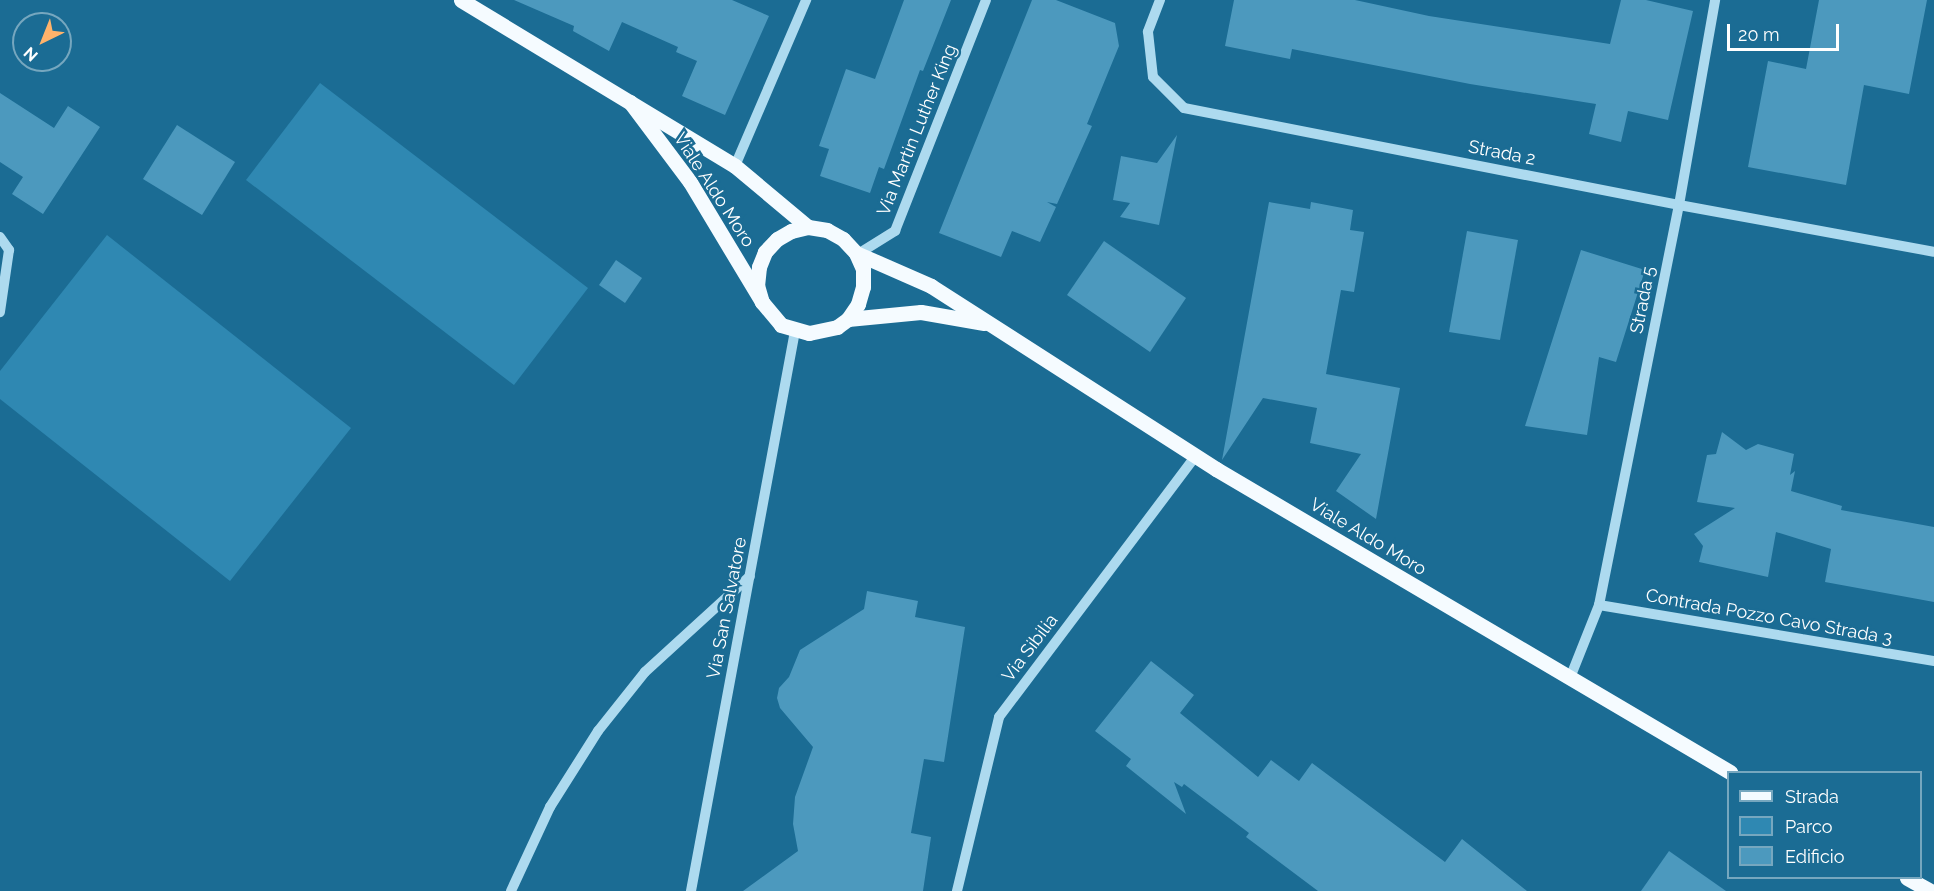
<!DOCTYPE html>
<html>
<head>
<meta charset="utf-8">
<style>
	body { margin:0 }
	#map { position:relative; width:1934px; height:891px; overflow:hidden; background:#1b6c94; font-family:Raleway,sans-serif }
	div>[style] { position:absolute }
	.green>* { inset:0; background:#2f88b2 }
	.building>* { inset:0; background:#4c99be }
	.minor>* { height:10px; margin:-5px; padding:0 5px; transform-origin:5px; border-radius:5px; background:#addaef }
	.major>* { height:15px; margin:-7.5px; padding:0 7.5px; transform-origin:7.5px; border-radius:7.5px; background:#f5fbff }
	span { translate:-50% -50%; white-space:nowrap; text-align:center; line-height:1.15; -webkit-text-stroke:5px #1b6c94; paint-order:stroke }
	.street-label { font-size:18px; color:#fff }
	.legend { position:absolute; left:1727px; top:771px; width:195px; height:108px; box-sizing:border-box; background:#1b6c94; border:2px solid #76a7bf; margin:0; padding:8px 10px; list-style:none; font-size:18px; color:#fff }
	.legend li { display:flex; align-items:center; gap:12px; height:30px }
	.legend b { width:30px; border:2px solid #76a7bf }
	.north { position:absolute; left:12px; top:12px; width:60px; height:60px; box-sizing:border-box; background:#1b6c94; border:2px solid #76a7bf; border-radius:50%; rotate:223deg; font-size:16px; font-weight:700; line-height:24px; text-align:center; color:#fff }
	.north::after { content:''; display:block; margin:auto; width:21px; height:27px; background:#ffb36b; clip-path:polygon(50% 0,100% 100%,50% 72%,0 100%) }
	.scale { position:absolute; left:1727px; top:24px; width:112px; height:27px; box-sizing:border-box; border:3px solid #fff; border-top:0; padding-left:8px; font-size:18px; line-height:21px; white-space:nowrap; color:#fff; -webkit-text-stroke:4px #1b6c94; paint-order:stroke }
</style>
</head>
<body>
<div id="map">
	<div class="green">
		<div style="clip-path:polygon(320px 83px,588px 288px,514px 385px,246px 180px)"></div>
		<div style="clip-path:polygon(107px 235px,351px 428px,230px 581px,0 399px,0 371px)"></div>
	</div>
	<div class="building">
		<div style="clip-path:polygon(514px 0,732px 0,769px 16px,725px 115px,682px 96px,697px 61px,676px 52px,678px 47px,622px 22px,609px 51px,573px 31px,574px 26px)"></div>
		<div style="clip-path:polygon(904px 0,951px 0,923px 71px,920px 70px,884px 169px,879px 167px,870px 193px,820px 176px,829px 149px,819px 146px,846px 69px,875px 79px)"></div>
		<div style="clip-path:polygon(1032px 0,1056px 0,1115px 23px,1119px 46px,1087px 124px,1092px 126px,1057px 204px,1047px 202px,1056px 207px,1040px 242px,1012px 231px,1001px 257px,939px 233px)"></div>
		<div style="clip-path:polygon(1234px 0,1355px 0,1429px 16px,1610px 44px,1621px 0,1646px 0,1693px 11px,1668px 120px,1628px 111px,1621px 142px,1589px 134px,1596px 104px,1470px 84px,1292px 49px,1290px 59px,1225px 46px)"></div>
		<div style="clip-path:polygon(1819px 0,1927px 0,1909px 94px,1864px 85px,1846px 185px,1748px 167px,1768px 61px,1806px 69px)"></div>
		<div style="clip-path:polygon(0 93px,54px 128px,68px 106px,100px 127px,43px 214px,12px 194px,23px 177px,0 162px)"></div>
		<div style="clip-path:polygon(177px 125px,235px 162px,202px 215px,143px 179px)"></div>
		<div style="clip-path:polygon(1177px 135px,1159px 225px,1120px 217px,1130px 203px,1113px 200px,1121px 156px,1157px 163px)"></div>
		<div style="clip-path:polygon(1269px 202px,1310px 209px,1311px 202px,1353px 210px,1350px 230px,1364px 232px,1354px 292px,1341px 290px,1326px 374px,1400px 388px,1376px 519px,1336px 491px,1361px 454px,1310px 443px,1317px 408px,1263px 398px,1222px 460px)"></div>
		<div style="clip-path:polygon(1467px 231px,1518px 240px,1500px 340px,1449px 332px)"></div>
		<div style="clip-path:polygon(1104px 241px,1186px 298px,1150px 352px,1067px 295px)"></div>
		<div style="clip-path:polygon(1581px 250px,1645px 270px,1616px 362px,1599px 357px,1587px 435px,1525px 426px)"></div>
		<div style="clip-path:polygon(616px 260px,642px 278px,625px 303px,599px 285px)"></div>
		<div style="clip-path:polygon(1722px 432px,1746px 450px,1758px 444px,1794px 454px,1790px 475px,1795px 471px,1791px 491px,1842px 506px,1841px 510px,1934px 527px,1934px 602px,1825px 582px,1831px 549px,1776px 532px,1768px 577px,1699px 562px,1703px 546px,1694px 534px,1735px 508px,1697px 502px,1707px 455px,1716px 454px)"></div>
		<div style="clip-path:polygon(867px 591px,918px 601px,915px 617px,965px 627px,944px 762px,924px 759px,911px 833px,931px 837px,923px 891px,743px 891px,798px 851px,793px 824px,795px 797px,813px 747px,780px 708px,777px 698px,779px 688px,789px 677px,800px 650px,864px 609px)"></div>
		<div style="clip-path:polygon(1151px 661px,1194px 695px,1180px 713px,1258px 777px,1271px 760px,1299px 781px,1312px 763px,1445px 862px,1462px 839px,1527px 891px,1318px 891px,1246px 837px,1249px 833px,1184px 784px,1182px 787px,1174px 782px,1186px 814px,1126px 766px,1131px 759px,1095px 731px)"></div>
		<div style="clip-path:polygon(1669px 851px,1726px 891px,1641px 891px)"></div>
	</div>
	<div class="minor">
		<div style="left:1160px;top:0;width:34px;rotate:111deg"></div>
		<div style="left:1148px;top:32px;width:45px;rotate:83.7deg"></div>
		<div style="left:1153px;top:77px;width:44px;rotate:45deg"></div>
		<div style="left:1184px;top:108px;width:504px;rotate:11.09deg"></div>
		<div style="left:1679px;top:205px;width:259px;rotate:10.4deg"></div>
		<div style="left:735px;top:166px;width:181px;rotate:-66.8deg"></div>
		<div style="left:0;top:237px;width:16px;rotate:55deg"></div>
		<div style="left:9px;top:250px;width:63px;rotate:98.3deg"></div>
		<div style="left:858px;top:254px;width:44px;rotate:-31.9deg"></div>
		<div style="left:895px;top:231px;width:248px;rotate:-68.5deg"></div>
		<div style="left:1599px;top:605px;width:340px;rotate:9.5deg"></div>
		<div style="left:1570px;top:678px;width:79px;rotate:-68.3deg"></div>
		<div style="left:1599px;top:605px;width:408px;rotate:-78.7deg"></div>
		<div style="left:1679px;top:205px;width:208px;rotate:-80deg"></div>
		<div style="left:511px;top:891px;width:93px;rotate:-65.1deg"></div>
		<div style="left:550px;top:807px;width:90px;rotate:-57.7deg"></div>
		<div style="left:598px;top:731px;width:75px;rotate:-51.5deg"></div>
		<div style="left:645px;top:672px;width:142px;rotate:-42.4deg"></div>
		<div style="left:691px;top:891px;width:570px;rotate:-79.48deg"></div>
		<div style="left:957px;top:891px;width:179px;rotate:-76.4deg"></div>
		<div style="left:999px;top:717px;width:327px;rotate:-53deg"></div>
	</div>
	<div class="major">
		<div style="left:461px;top:0;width:320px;rotate:31.2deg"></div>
		<div style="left:735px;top:166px;width:95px;rotate:39.9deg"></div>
		<div style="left:630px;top:102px;width:100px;rotate:53.1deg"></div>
		<div style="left:690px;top:182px;width:140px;rotate:59deg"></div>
		<div style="left:762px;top:302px;width:30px;rotate:50deg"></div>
		<div style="left:781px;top:325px;width:29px;rotate:16deg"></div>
		<div style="left:809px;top:333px;width:29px;rotate:-12deg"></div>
		<div style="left:837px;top:327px;width:14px;rotate:-36deg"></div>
		<div style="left:848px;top:319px;width:18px;rotate:-56deg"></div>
		<div style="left:858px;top:304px;width:18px;rotate:-74deg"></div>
		<div style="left:863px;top:287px;width:18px;rotate:-90deg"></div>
		<div style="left:863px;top:269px;width:17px;rotate:-114deg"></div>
		<div style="left:856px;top:253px;width:19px;rotate:-133deg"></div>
		<div style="left:843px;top:239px;width:18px;rotate:-151deg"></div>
		<div style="left:827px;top:230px;width:19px;rotate:-171deg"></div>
		<div style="left:808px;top:227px;width:17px;rotate:167deg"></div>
		<div style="left:791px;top:231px;width:16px;rotate:150deg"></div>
		<div style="left:777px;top:239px;width:18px;rotate:133deg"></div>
		<div style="left:765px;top:252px;width:16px;rotate:112deg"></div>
		<div style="left:759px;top:267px;width:18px;rotate:96deg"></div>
		<div style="left:757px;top:285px;width:18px;rotate:74deg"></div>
		<div style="left:856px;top:253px;width:82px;rotate:23.7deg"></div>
		<div style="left:931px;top:286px;width:339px;rotate:32.7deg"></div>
		<div style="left:1216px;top:469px;width:597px;rotate:30.52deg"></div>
		<div style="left:848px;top:319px;width:73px;rotate:-5.5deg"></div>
		<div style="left:921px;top:312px;width:64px;rotate:9.9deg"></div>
		<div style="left:1907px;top:878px;width:26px;rotate:29deg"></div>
	</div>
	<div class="street-label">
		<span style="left:917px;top:130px;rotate:-68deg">Via Martin Luther King</span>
		<span style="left:1502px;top:153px;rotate:11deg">Strada 2</span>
		<span style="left:714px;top:190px;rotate:57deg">Viale Aldo Moro</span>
		<span style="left:1643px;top:300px;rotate:-79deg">Strada 5</span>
		<span style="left:1368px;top:537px;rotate:31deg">Viale Aldo Moro</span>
		<span style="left:727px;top:608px;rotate:-79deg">Via San Salvatore</span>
		<span style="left:1769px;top:617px;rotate:10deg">Contrada Pozzo Cavo Strada 3</span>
		<span style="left:1030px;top:648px;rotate:-53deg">Via Sibilia</span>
	</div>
	<ul class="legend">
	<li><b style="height:8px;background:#f5fbff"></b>Strada</li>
	<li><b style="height:16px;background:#2f88b2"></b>Parco</li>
	<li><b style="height:16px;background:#4c99be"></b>Edificio</li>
	</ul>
	<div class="north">N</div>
	<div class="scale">20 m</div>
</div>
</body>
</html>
